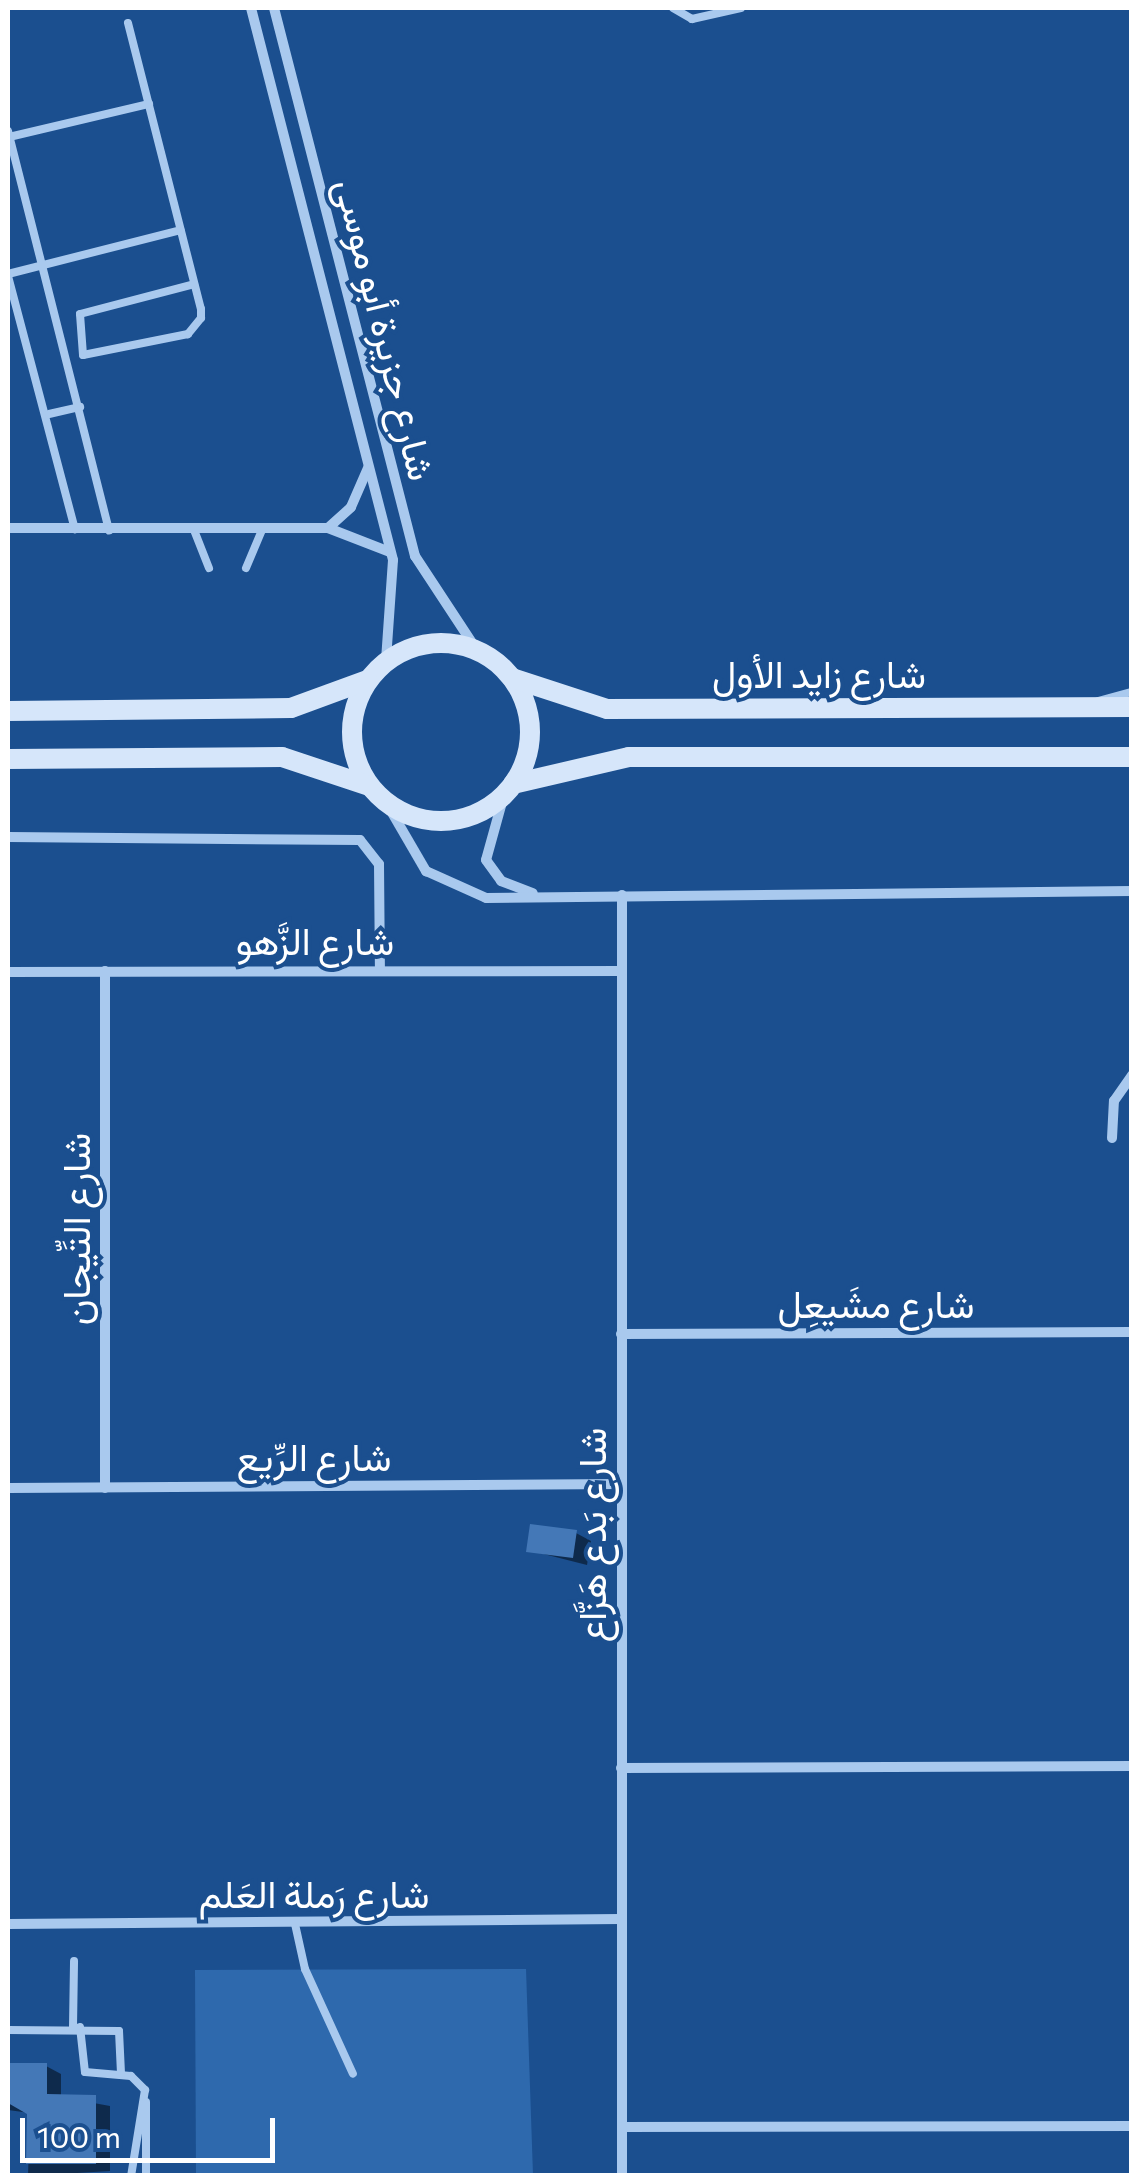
<!DOCTYPE html>
<html>
<head>
<meta charset="utf-8">
<style>
	body { margin:0 }
	#map { position:relative; width:1139px; height:2183px; overflow:hidden; background:#1b4f8f; font-family:Commissioner,Vazirmatn,sans-serif }
	div>[style] { position:absolute }
	.green>* { inset:0; background:#2e69ad }
	.shadow>* { inset:0; background:#0007 }
	.building>* { inset:0; background:#4478b7 }
	.service>* { height:8px; margin:-4px; padding:0 4px; transform-origin:4px; border-radius:4px; background:#a9c9ee }
	.minor>* { height:10px; margin:-5px; padding:0 5px; transform-origin:5px; border-radius:5px; background:#a9c9ee }
	.secondary>* { height:20px; margin:-10px; padding:0 10px; transform-origin:10px; border-radius:10px; background:#d6e6fa }
	.secondary>.ring { margin:-10px; padding:0; box-sizing:content-box; background:none; border:20px solid #d6e6fa; border-radius:50% }
	span { translate:-50% -50%; white-space:nowrap; text-align:center; line-height:1.15; -webkit-text-stroke:8px #1b4f8f; paint-order:stroke }
	.street-label { font-size:38px; color:#fff }
	.frame { position:absolute; inset:0; border:10px solid #fff; pointer-events:none }
	.scale { position:absolute; left:20px; top:2118px; width:255px; height:45px; box-sizing:border-box; border:5px solid #fff; border-top:0; padding-left:12px; font-size:30px; line-height:35px; white-space:nowrap; color:#fff; -webkit-text-stroke:8px #1b4f8f; paint-order:stroke }
</style>
</head>
<body>
<div id="map">
	<div class="green">
		<div style="clip-path:polygon(526px 1969px,533px 2175px,196px 2175px,195px 1970px)"></div>
	</div>
	<div class="shadow">
		<div style="clip-path:polygon(576px 1533px,591px 1541px,587px 1565px,528px 1550px)"></div>
		<div style="clip-path:polygon(46px 2066px,61px 2074px,61px 2097px,110px 2106px,110px 2171px,28px 2176px,30px 2113px,8px 2110px,8px 2067px)"></div>
	</div>
	<div class="building">
		<div style="clip-path:polygon(530px 1524px,577px 1530px,573px 1558px,526px 1552px)"></div>
		<div style="clip-path:polygon(8px 2063px,47px 2063px,47px 2094px,96px 2095px,96px 2164px,26px 2164px,27px 2114px,8px 2103px)"></div>
	</div>
	<div class="service">
		<div style="left:673px;top:8px;width:22px;rotate:30deg"></div>
		<div style="left:692px;top:19px;width:50px;rotate:-12.7deg"></div>
		<div style="left:128px;top:23px;width:295px;rotate:75.7deg"></div>
		<div style="left:201px;top:309px;width:9px;rotate:90deg"></div>
		<div style="left:201px;top:318px;width:21px;rotate:129deg"></div>
		<div style="left:188px;top:334px;width:107px;rotate:168.7deg"></div>
		<div style="left:83px;top:355px;width:41px;rotate:-94.2deg"></div>
		<div style="left:80px;top:314px;width:118px;rotate:-14.7deg"></div>
		<div style="left:8px;top:131px;width:412px;rotate:75.8deg"></div>
		<div style="left:9px;top:137px;width:144px;rotate:-13.3deg"></div>
		<div style="left:8px;top:274px;width:178px;rotate:-14.3deg"></div>
		<div style="left:8px;top:276px;width:262px;rotate:75.2deg"></div>
		<div style="left:49px;top:414px;width:32px;rotate:-13deg"></div>
		<div style="left:194px;top:530px;width:41px;rotate:68.5deg"></div>
		<div style="left:246px;top:568px;width:41px;rotate:-67.2deg"></div>
		<div style="left:1098px;top:701px;width:35px;rotate:-15deg"></div>
		<div style="left:295px;top:1924px;width:46px;rotate:77.5deg"></div>
		<div style="left:305px;top:1969px;width:115px;rotate:65.4deg"></div>
		<div style="left:73px;top:2027px;width:66px;rotate:-89.1deg"></div>
		<div style="left:80px;top:2027px;width:45px;rotate:83.7deg"></div>
		<div style="left:85px;top:2072px;width:46px;rotate:5deg"></div>
		<div style="left:131px;top:2076px;width:20px;rotate:45deg"></div>
		<div style="left:145px;top:2090px;width:87px;rotate:99.2deg"></div>
		<div style="left:8px;top:2030px;width:111px;rotate:0.5deg"></div>
		<div style="left:119px;top:2031px;width:43px;rotate:87.3deg"></div>
		<div style="left:146px;top:2102px;width:74px;rotate:90deg"></div>
	</div>
	<div class="minor">
		<div style="left:251px;top:8px;width:570px;rotate:75.57deg"></div>
		<div style="left:393px;top:560px;width:101px;rotate:94deg"></div>
		<div style="left:274px;top:8px;width:566px;rotate:75.57deg"></div>
		<div style="left:415px;top:556px;width:111px;rotate:56.7deg"></div>
		<div style="left:8px;top:528px;width:320px"></div>
		<div style="left:328px;top:528px;width:66px;rotate:21.2deg"></div>
		<div style="left:328px;top:528px;width:31px;rotate:-42deg"></div>
		<div style="left:351px;top:507px;width:43px;rotate:-66.4deg"></div>
		<div style="left:504px;top:795px;width:67px;rotate:105.5deg"></div>
		<div style="left:486px;top:860px;width:26px;rotate:54deg"></div>
		<div style="left:501px;top:881px;width:34px;rotate:21deg"></div>
		<div style="left:387px;top:804px;width:78px;rotate:59.8deg"></div>
		<div style="left:426px;top:871px;width:66px;rotate:24.2deg"></div>
		<div style="left:486px;top:898px;width:646px;rotate:-0.62deg"></div>
		<div style="left:8px;top:837px;width:352px;rotate:0.5deg"></div>
		<div style="left:360px;top:840px;width:31px;rotate:52deg"></div>
		<div style="left:379px;top:864px;width:106px;rotate:89.5deg"></div>
		<div style="left:622px;top:895px;width:1281px;rotate:90deg"></div>
		<div style="left:105px;top:971px;width:517px;rotate:90deg"></div>
		<div style="left:8px;top:972px;width:614px;rotate:-0.09deg"></div>
		<div style="left:1112px;top:1138px;width:37px;rotate:-87deg"></div>
		<div style="left:1114px;top:1101px;width:32px;rotate:-55deg"></div>
		<div style="left:621px;top:1334px;width:511px;rotate:-0.22deg"></div>
		<div style="left:8px;top:1488px;width:613px;rotate:-0.37deg"></div>
		<div style="left:621px;top:1768px;width:511px;rotate:-0.22deg"></div>
		<div style="left:8px;top:1924px;width:613px;rotate:-0.47deg"></div>
		<div style="left:622px;top:2127px;width:510px;rotate:-0.11deg"></div>
	</div>
	<div class="secondary">
		<div class="ring" style="left:352px;top:643px;width:158px;height:158px"></div>
		<div style="left:512px;top:678px;width:100px;rotate:18.1deg"></div>
		<div style="left:607px;top:709px;width:525px;rotate:-0.22deg"></div>
		<div style="left:8px;top:711px;width:283px;rotate:-0.6deg"></div>
		<div style="left:291px;top:708px;width:81px;rotate:-20.2deg"></div>
		<div style="left:8px;top:759px;width:274px;rotate:-0.4deg"></div>
		<div style="left:282px;top:757px;width:92px;rotate:18.4deg"></div>
		<div style="left:513px;top:784px;width:119px;rotate:-13.1deg"></div>
		<div style="left:629px;top:757px;width:503px"></div>
	</div>
	<div class="street-label">
		<span style="left:387px;top:329px;rotate:76deg">شارع جزيرة أبو موسى</span>
		<span style="left:819px;top:673px">شارع زايد الأول</span>
		<span style="left:315px;top:940px">شارع الزَّهو</span>
		<span style="left:75px;top:1229px;rotate:-90deg">شارع التِّيجان</span>
		<span style="left:876px;top:1303px">شارع مشَيعِل</span>
		<span style="left:314px;top:1456px">شارع الرِّيع</span>
		<span style="left:591px;top:1535px;rotate:-90deg">شارع بَدع هَزَّاع</span>
		<span style="left:314px;top:1893px">شارع رَملة العَلم</span>
	</div>
	<div class="frame"></div>
	<div class="scale">100 m</div>
</div>
</body>
</html>
